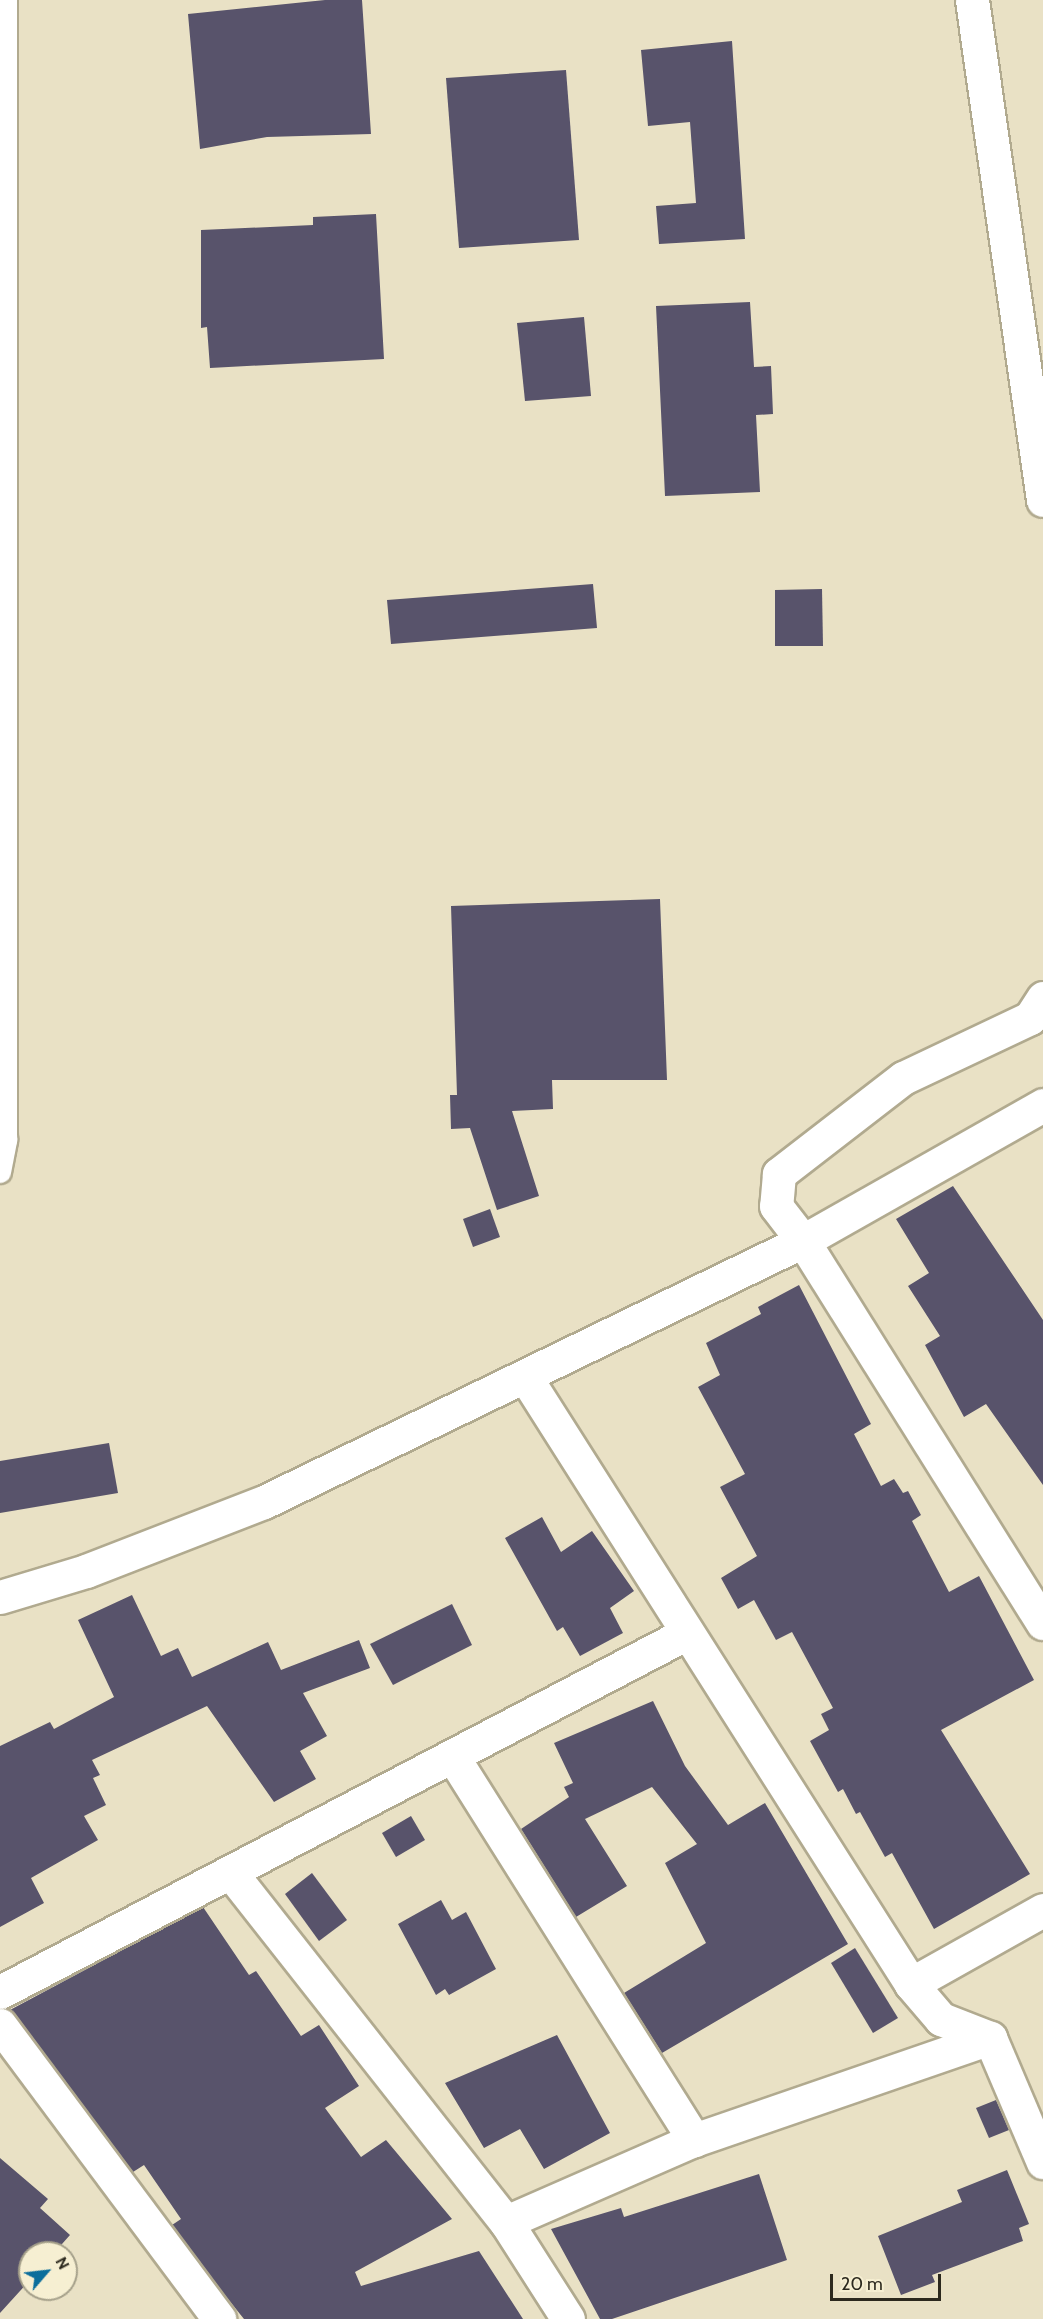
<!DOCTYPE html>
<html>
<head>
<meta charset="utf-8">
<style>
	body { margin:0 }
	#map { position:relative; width:1043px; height:2319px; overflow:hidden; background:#e9e1c5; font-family:Cabin,sans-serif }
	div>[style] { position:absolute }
	.building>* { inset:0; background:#58536b }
	.roads { filter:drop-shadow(2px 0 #b1aa8f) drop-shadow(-2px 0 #b1aa8f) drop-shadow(0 2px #b1aa8f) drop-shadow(0 -2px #b1aa8f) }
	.service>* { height:22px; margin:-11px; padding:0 11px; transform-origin:11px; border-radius:11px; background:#fff }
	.minor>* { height:33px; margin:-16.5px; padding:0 16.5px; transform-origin:16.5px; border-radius:16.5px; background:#fff }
	.tertiary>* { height:33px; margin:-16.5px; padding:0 16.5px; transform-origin:16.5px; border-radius:16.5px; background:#fff }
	span { translate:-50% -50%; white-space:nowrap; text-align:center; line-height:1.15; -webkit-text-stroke:6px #f6efd2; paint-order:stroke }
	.north { position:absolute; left:18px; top:2241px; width:60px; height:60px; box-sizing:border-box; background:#f6efd2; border:2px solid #a5a08a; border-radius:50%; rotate:62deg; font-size:16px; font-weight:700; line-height:24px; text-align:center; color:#2c291e }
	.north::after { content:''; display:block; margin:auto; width:21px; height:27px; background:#0b6e9c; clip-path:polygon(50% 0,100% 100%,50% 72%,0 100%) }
	.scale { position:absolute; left:830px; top:2274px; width:111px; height:27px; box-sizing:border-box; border:3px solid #2c291e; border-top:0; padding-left:8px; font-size:18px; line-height:21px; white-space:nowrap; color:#2c291e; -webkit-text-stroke:4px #f6efd2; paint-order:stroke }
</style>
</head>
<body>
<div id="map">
	<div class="building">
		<div style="clip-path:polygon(325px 0,362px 0,371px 134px,267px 137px,200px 149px,188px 14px)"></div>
		<div style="clip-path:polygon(732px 41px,745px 239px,659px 244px,656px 206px,696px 203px,690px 122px,648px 126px,641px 50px)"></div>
		<div style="clip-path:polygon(566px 70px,579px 240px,459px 248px,446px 78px)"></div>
		<div style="clip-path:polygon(376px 214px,384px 359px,210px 368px,207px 327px,201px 328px,201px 230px,313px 225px,313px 217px)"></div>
		<div style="clip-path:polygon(750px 302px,754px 367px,771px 366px,773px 414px,756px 415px,760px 492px,665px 496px,656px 306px)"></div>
		<div style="clip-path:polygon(584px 317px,591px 396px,525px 401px,517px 323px)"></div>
		<div style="clip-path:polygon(593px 584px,597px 628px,391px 644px,387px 600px)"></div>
		<div style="clip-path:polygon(822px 589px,823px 646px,775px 646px,775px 590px)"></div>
		<div style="clip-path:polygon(660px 899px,667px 1080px,552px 1080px,553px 1109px,512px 1111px,539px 1196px,497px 1210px,470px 1128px,451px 1129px,450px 1095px,457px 1095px,451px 906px)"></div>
		<div style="clip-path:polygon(953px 1186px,1043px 1320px,1043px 1485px,986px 1404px,964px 1417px,925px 1345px,940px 1336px,908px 1286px,929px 1273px,896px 1219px)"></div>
		<div style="clip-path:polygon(490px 1209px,500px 1237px,473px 1247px,463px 1219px)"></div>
		<div style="clip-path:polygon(799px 1285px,871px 1424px,854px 1434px,881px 1486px,894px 1479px,903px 1493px,908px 1491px,921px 1515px,912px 1521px,949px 1592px,979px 1576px,1034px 1680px,941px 1730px,1030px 1874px,934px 1929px,892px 1853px,885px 1857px,860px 1812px,856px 1814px,843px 1789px,838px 1792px,810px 1741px,829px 1730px,821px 1714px,833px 1708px,792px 1632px,776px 1640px,754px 1600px,738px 1609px,721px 1578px,757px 1556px,720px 1487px,745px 1474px,698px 1387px,720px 1375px,706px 1343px,761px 1314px,758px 1307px)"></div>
		<div style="clip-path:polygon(109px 1443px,118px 1493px,0 1513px,0 1461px)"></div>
		<div style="clip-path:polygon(542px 1517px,561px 1552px,592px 1531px,634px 1591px,610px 1608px,623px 1633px,580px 1656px,563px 1627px,557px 1631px,505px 1538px)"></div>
		<div style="clip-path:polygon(132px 1595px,161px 1656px,178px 1648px,192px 1677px,268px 1642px,281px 1670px,359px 1640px,370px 1668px,303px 1693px,327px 1736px,300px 1751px,316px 1779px,274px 1802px,207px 1706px,92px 1760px,100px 1775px,93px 1778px,106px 1805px,84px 1816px,98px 1840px,31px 1878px,44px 1903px,0 1927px,0 1746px,50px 1722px,54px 1729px,114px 1697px,78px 1620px)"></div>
		<div style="clip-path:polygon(452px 1604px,472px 1645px,393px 1685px,370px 1644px)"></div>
		<div style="clip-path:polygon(653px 1701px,685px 1766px,728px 1825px,765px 1803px,848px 1944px,662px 2053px,624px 1993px,706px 1943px,665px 1863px,697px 1844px,652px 1787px,585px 1819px,627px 1886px,576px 1917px,521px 1829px,569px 1797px,564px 1787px,573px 1783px,554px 1743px)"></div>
		<div style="clip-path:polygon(411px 1816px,425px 1840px,396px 1857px,382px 1833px)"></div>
		<div style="clip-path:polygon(312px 1873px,347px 1920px,319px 1941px,285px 1894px)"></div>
		<div style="clip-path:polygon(441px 1900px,452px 1920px,466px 1912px,496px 1969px,449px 1995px,445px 1989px,436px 1995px,398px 1924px)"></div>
		<div style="clip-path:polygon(203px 1907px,249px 1975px,256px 1971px,301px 2036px,319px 2025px,359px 2086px,325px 2108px,361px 2157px,386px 2140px,452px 2219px,355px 2272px,361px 2286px,479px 2251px,523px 2319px,244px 2319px,219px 2288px,172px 2225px,181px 2219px,144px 2165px,133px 2172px,10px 2010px)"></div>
		<div style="clip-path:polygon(855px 1948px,898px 2018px,873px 2033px,831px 1963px)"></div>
		<div style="clip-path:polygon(557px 2035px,610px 2133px,544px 2169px,520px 2129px,484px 2148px,445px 2083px)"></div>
		<div style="clip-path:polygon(996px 2100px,1009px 2130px,989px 2138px,976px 2108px)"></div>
		<div style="clip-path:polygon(0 2158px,48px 2199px,40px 2208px,70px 2235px,54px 2253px,30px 2253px,30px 2280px,0 2313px)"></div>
		<div style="clip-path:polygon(1007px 2170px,1029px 2224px,1019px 2228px,1023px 2241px,932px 2275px,935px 2282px,901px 2295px,878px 2236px,962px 2202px,957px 2190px)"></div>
		<div style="clip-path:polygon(759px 2174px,787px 2260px,612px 2319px,600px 2319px,551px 2229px,621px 2208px,624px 2217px)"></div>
	</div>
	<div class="roads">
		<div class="service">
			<div style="left:0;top:1172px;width:33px;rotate:-79deg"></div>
			<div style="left:6px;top:1140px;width:1140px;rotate:-90deg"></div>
		</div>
		<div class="minor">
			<div style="left:972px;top:0;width:505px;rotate:81.92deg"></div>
			<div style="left:1043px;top:998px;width:24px;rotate:123deg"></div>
			<div style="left:1030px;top:1018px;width:140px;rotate:154.7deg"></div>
			<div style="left:903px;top:1078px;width:157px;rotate:142.3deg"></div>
			<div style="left:779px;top:1174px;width:32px;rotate:95deg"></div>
			<div style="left:776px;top:1206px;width:44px;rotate:52.4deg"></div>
			<div style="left:803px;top:1241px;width:451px;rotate:57.9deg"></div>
			<div style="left:526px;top:1378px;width:718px;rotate:57.57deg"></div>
			<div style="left:911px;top:1984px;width:46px;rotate:49.4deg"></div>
			<div style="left:941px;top:2019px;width:53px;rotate:21.2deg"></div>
			<div style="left:990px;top:2038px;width:135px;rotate:66.9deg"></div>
			<div style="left:453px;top:1757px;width:453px;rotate:57.8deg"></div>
			<div style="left:231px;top:1873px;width:444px;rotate:51.8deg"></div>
			<div style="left:506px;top:2222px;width:115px;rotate:57.4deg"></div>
			<div style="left:911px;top:1984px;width:151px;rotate:-29.3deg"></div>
			<div style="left:0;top:1992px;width:775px;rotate:-27.59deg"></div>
			<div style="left:0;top:2025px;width:367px;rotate:53.3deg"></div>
			<div style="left:506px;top:2222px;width:205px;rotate:-23.6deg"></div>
			<div style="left:694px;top:2140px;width:313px;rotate:-19deg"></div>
		</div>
		<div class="tertiary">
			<div style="left:0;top:1597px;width:90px;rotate:-16.8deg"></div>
			<div style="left:86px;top:1571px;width:191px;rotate:-21.2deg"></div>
			<div style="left:264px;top:1502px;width:599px;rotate:-25.84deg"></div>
			<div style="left:803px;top:1241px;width:276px;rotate:-29.5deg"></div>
		</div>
	</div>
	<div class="north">N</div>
	<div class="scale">20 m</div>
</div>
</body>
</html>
